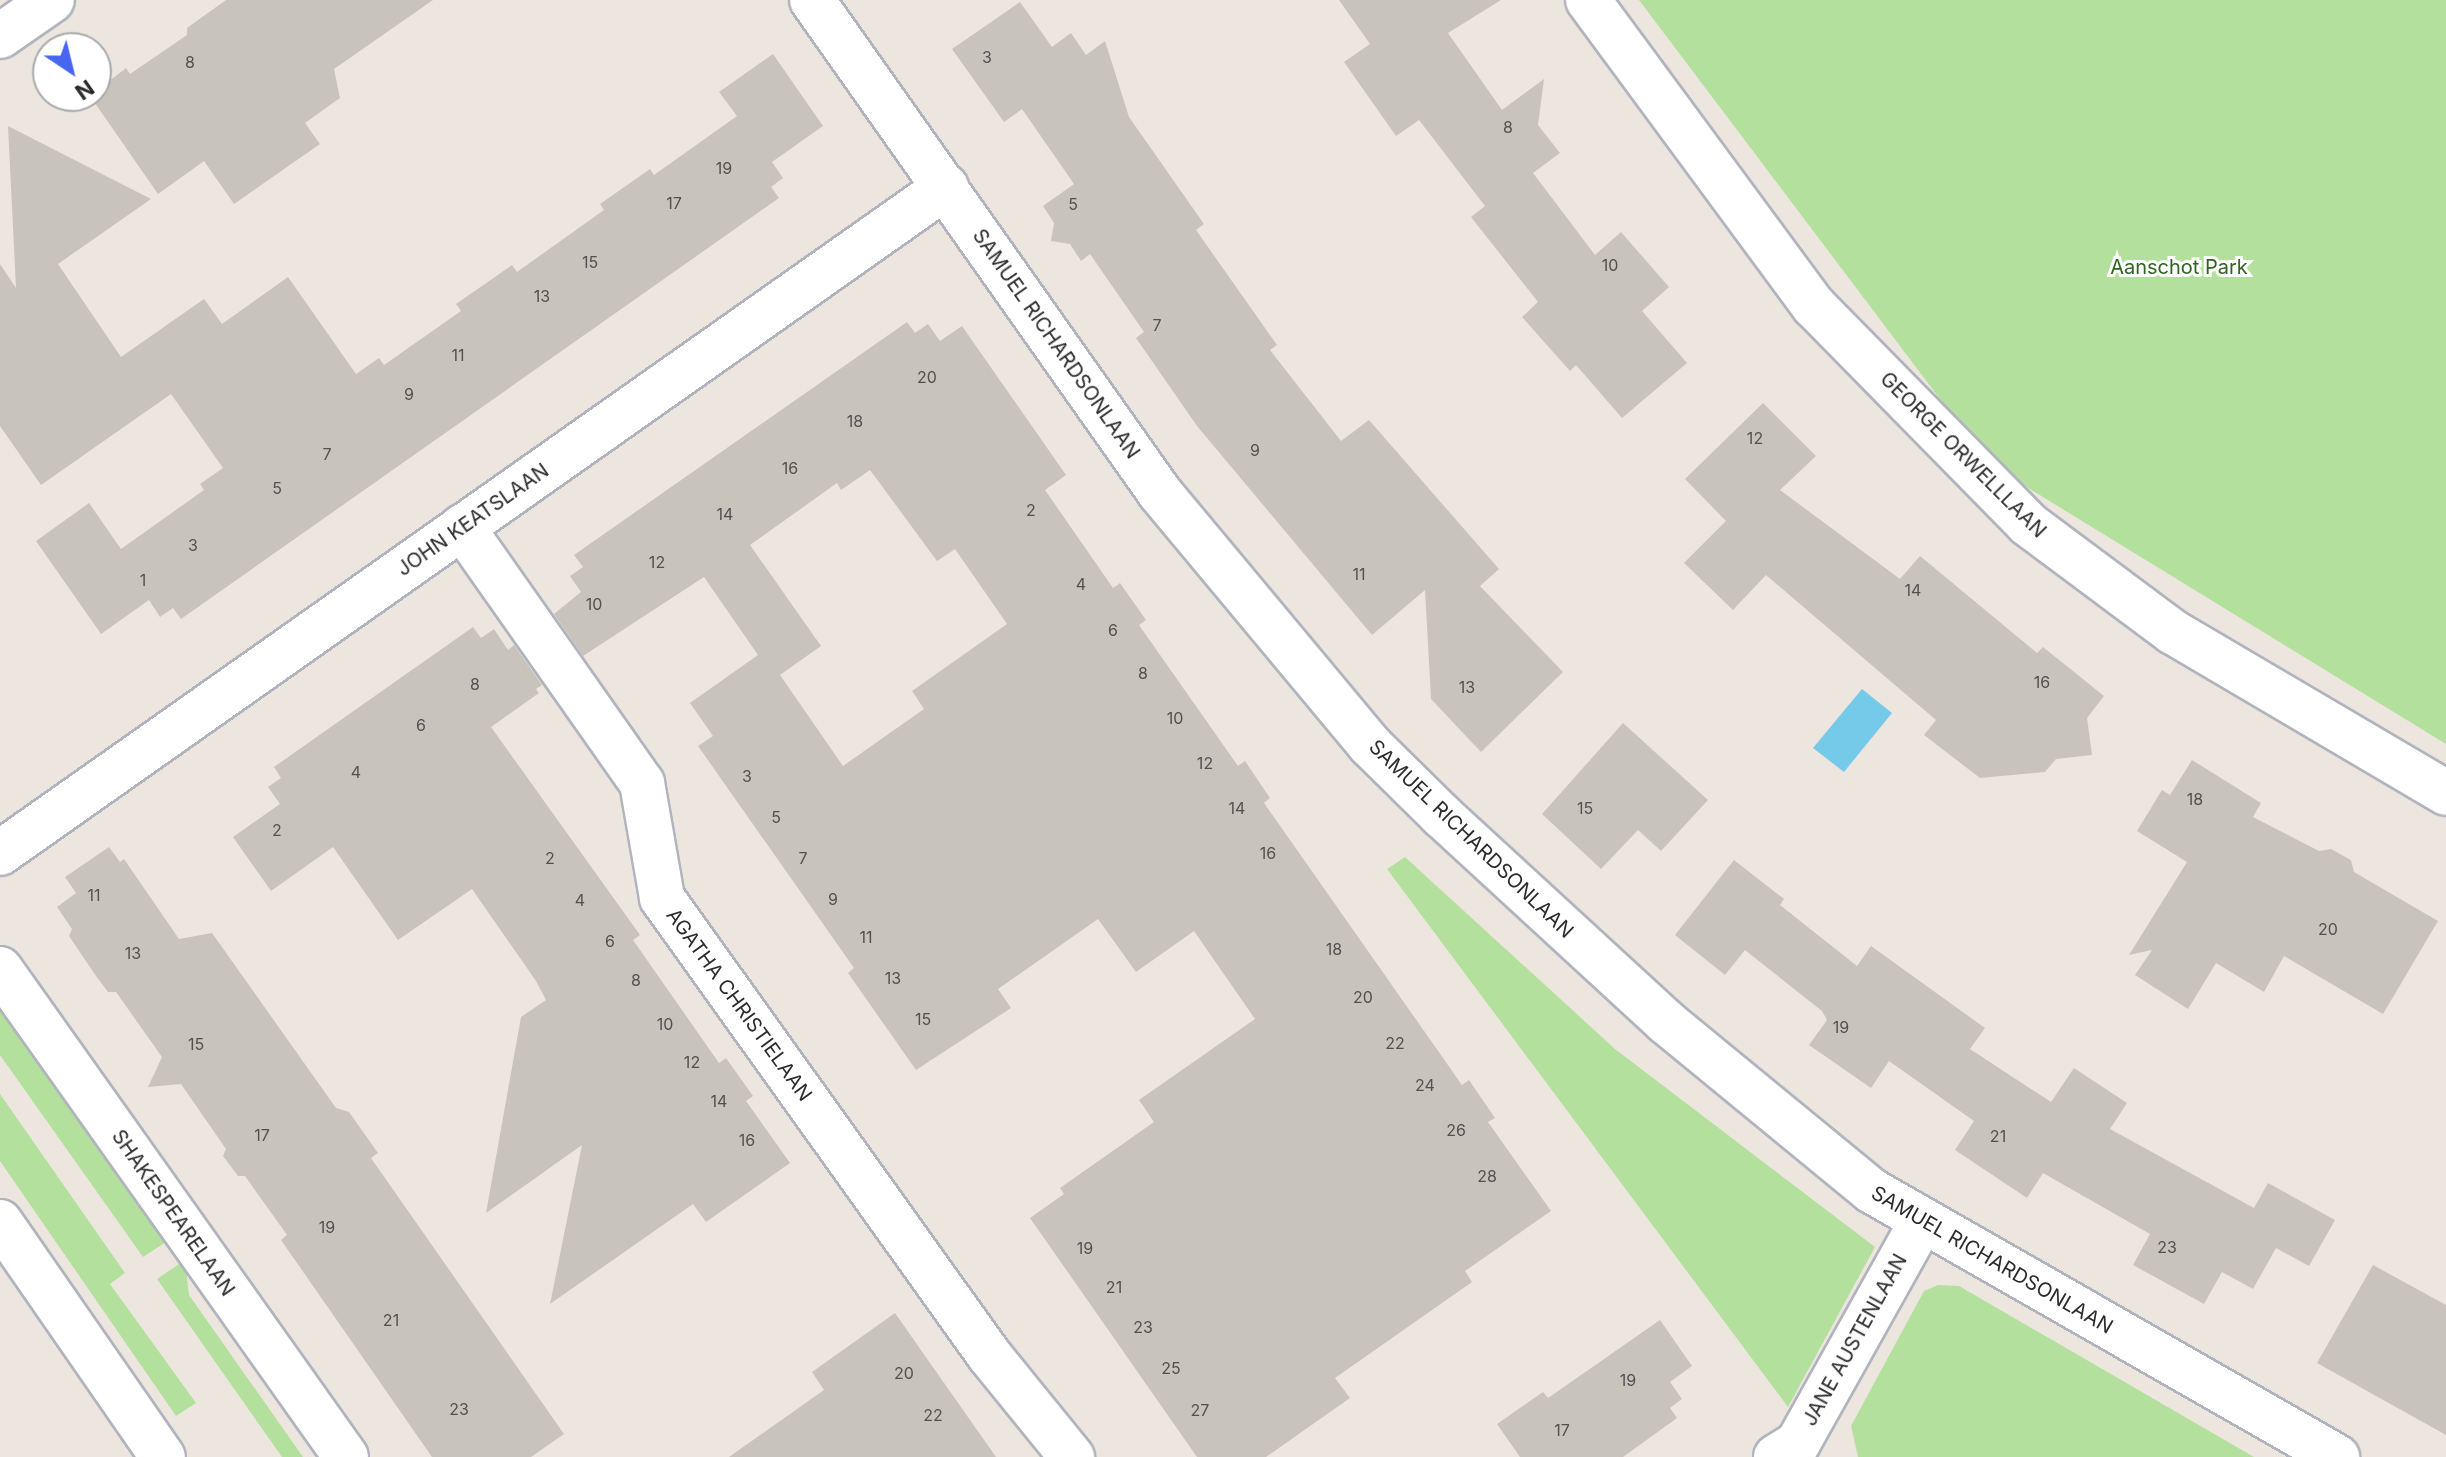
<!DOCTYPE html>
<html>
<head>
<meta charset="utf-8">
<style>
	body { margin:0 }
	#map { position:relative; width:2446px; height:1457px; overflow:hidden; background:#ece6de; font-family:Inter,sans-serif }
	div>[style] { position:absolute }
	.green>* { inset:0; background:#b4e09d }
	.water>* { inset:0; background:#76cae9 }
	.building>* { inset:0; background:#c8c4bc }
	.roads { filter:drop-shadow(2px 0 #b1b4be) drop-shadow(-2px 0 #b1b4be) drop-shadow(0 2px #b1b4be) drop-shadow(0 -2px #b1b4be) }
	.minor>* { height:44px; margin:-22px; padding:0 22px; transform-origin:22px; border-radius:22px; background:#fff }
	.tertiary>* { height:44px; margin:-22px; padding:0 22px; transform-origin:22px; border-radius:22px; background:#fff }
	span { translate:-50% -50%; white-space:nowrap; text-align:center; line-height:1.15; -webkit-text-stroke:6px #fff; paint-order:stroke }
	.number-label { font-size:16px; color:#52514f }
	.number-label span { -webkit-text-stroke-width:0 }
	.park-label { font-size:20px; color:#2d651e }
	.street-label { font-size:20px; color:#2b2b2b }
	.north { position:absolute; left:32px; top:32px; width:80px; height:80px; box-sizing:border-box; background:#fff; border:2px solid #aaa; border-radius:50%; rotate:145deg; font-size:22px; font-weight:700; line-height:32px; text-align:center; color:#2b2b2b }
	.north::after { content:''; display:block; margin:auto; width:28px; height:36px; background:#4666f1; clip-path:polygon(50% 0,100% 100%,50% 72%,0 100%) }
</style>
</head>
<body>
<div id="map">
	<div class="green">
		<div style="clip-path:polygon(1639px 0,2446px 0,2446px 744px,1989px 464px)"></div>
		<div style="clip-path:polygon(1405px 857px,1615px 1049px,1875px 1247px,1788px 1407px,1387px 869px)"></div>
		<div style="clip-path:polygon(0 1001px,169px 1240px,143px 1257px,0 1055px)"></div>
		<div style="clip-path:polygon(0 1094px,125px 1273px,110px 1284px,196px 1403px,176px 1416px,0 1161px)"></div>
		<div style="clip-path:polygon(185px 1260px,189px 1295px,303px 1457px,282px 1457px,157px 1279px)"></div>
		<div style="clip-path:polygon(1938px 1285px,1959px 1286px,2254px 1457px,1858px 1457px,1851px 1426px,1924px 1291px)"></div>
	</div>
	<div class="water">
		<div style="clip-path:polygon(1862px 689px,1892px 713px,1844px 772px,1813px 748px)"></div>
	</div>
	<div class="building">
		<div style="clip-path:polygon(226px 0,433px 0,334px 69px,340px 98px,305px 123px,320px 144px,234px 204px,204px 161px,158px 194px,90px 96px,126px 68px,130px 74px,187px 35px,187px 28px)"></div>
		<div style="clip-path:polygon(1339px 0,1501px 0,1448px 33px,1502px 110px,1544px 79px,1538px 125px,1560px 153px,1533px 173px,1595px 255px,1621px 232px,1669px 287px,1642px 311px,1687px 363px,1622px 418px,1576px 365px,1570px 371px,1522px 317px,1538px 302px,1471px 217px,1485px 206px,1419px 120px,1396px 136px,1344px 62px,1370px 44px)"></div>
		<div style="clip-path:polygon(1020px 2px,1052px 47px,1071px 33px,1086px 55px,1105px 41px,1129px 117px,1204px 224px,1196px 230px,1277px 345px,1270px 350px,1341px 441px,1369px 420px,1499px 569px,1480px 586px,1563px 672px,1481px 752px,1431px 699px,1425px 590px,1372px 635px,1197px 426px,1136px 338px,1144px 332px,1090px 254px,1081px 261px,1070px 244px,1051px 241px,1054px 223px,1043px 206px,1074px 184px,1022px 109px,1004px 122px,952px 49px)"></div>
		<div style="clip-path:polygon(773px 54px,823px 126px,772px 162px,783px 178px,771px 187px,779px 198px,181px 619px,173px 608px,160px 617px,149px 600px,101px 634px,36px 541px,89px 503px,121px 549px,204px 490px,200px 484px,223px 468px,171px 394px,41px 485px,0 426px,0 264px,16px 288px,8px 126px,151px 199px,58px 264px,121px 357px,204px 299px,222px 324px,288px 277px,356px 374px,379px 358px,384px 365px,461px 311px,456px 304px,512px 265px,517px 272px,604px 210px,600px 204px,650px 169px,654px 175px,737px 116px,719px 92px)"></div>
		<div style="clip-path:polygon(evenodd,907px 322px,915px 333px,928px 324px,940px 341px,962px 326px,1066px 475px,1045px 490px,1113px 588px,1120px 583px,1146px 620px,1139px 625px,1238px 766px,1245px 761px,1270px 798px,1264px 803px,1462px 1085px,1469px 1080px,1495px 1118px,1488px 1122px,1551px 1211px,1465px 1271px,1472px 1282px,1335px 1378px,1350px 1398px,1266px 1457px,1197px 1457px,1030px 1218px,1064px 1194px,1060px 1188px,1154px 1122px,1139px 1100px,1255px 1019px,1194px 931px,1136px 972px,1098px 919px,998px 989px,1011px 1008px,916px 1070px,848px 973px,854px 968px,698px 746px,713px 736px,690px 703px,758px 655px,704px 577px,583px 656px,554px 614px,581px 592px,570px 576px,583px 567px,574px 555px,907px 322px,870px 470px,937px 561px,955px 549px,1007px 624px,912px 691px,924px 709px,843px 766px,780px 675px,821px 646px,750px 545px,837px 483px,841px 490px,870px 470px)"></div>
		<div style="clip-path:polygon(1763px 403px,1816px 456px,1780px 490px,1900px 579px,1920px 556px,2037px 653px,2043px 647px,2104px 696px,2087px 718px,2092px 755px,2056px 759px,2045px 772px,1980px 778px,1924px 735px,1936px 720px,1766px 575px,1733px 610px,1684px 563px,1726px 521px,1685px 479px)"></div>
		<div style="clip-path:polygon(473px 627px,481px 638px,494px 629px,508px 650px,514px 645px,542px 685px,536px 689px,539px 693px,491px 727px,640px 935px,633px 940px,719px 1063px,726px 1058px,753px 1096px,746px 1101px,790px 1163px,706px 1222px,693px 1204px,550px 1304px,582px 1145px,486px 1213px,521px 1017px,546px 1000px,536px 981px,472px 889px,398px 940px,333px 847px,271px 891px,233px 837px,280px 804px,268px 787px,281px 778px,274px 767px)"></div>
		<div style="clip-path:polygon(1623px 723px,1708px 800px,1661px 851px,1638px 830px,1601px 869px,1542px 814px)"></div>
		<div style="clip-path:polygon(2192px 760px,2261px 803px,2253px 817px,2319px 851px,2331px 849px,2351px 860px,2354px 872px,2438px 921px,2383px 1014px,2284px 956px,2264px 992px,2216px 963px,2188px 1009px,2135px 975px,2152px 950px,2129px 955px,2187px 862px,2137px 831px,2162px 790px,2170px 795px)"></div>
		<div style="clip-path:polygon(109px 847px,120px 862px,124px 859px,179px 939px,212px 933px,336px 1108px,349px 1112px,378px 1153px,371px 1158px,564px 1434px,531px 1457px,432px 1457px,281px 1240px,287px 1235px,245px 1176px,238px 1176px,223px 1156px,226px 1149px,181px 1084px,148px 1087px,162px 1057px,116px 992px,108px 992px,96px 976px,69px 936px,72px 929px,57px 907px,76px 893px,65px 877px)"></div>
		<div style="clip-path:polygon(1734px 860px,1784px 899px,1780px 905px,1857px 966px,1871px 946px,1985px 1028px,1970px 1049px,2051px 1102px,2074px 1068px,2127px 1103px,2110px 1129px,2254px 1208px,2268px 1183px,2335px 1220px,2309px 1266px,2276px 1248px,2253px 1289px,2222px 1272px,2204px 1304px,2133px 1265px,2150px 1234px,2043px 1173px,2027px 1198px,1955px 1150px,1974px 1121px,1889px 1061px,1871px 1088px,1809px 1045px,1827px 1020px,1822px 1011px,1745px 950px,1725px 975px,1675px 935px)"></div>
		<div style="clip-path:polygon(2373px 1265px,2446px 1305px,2446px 1435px,2317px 1363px)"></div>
		<div style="clip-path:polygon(895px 1313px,996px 1457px,729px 1457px,824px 1390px,812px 1372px)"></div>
		<div style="clip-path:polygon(1660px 1320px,1692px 1366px,1670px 1382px,1682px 1399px,1670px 1408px,1677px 1418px,1623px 1457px,1520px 1457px,1497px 1424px,1543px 1392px,1548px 1398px)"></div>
	</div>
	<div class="roads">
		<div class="minor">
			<div style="left:812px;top:0;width:603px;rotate:54.78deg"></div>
			<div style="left:1160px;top:493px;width:328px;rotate:50.2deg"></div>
			<div style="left:1370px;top:745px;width:100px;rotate:44.6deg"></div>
			<div style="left:1441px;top:815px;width:306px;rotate:42.6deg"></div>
			<div style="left:1666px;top:1022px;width:266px;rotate:39.4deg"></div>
			<div style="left:1872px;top:1191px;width:536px;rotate:29.77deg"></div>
			<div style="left:1588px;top:0;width:380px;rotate:53.6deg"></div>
			<div style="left:1814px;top:306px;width:305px;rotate:45.5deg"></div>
			<div style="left:2028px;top:524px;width:181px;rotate:36.7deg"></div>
			<div style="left:2173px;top:632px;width:317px;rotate:30.5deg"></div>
			<div style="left:0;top:36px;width:63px;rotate:-34.7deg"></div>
			<div style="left:462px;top:527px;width:313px;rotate:54.9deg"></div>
			<div style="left:642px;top:783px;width:117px;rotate:80.1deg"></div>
			<div style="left:662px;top:898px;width:562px;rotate:54.41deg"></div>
			<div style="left:989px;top:1355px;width:132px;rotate:50.9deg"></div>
			<div style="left:0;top:853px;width:1157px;rotate:-35.15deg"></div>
			<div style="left:0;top:969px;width:598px;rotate:54.66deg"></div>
			<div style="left:1776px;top:1457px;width:26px;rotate:-32deg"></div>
			<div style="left:1798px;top:1443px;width:252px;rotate:-60.8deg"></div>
		</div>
		<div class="tertiary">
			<div style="left:0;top:1222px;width:286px;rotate:55.3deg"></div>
		</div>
	</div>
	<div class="number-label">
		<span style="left:987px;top:57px">3</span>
		<span style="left:190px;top:62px">8</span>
		<span style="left:1508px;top:127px">8</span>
		<span style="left:724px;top:168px">19</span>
		<span style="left:674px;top:203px">17</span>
		<span style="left:1073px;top:204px">5</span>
		<span style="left:590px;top:262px">15</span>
		<span style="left:1610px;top:265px">10</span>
		<span style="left:542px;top:296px">13</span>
		<span style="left:1157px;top:325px">7</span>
		<span style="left:458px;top:355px">11</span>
		<span style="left:927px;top:377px">20</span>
		<span style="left:409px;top:394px">9</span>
		<span style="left:855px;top:421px">18</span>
		<span style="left:1755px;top:438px">12</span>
		<span style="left:1255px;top:450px">9</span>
		<span style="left:327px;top:454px">7</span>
		<span style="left:790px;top:468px">16</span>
		<span style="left:277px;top:488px">5</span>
		<span style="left:1031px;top:510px">2</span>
		<span style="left:725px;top:514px">14</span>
		<span style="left:193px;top:545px">3</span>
		<span style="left:657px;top:562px">12</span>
		<span style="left:1359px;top:574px">11</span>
		<span style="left:143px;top:580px">1</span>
		<span style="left:1081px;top:584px">4</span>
		<span style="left:1913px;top:590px">14</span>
		<span style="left:594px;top:604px">10</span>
		<span style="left:1113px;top:630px">6</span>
		<span style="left:1143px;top:673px">8</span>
		<span style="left:2042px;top:682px">16</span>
		<span style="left:475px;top:684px">8</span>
		<span style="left:1467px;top:687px">13</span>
		<span style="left:1175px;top:718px">10</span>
		<span style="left:421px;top:725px">6</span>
		<span style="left:1205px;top:763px">12</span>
		<span style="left:356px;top:772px">4</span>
		<span style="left:747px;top:776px">3</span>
		<span style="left:2195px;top:799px">18</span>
		<span style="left:1237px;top:808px">14</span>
		<span style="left:1585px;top:808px">15</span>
		<span style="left:776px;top:817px">5</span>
		<span style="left:277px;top:830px">2</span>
		<span style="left:1268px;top:853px">16</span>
		<span style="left:550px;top:858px">2</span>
		<span style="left:803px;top:858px">7</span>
		<span style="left:94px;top:895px">11</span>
		<span style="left:833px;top:899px">9</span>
		<span style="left:580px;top:900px">4</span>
		<span style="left:2328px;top:929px">20</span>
		<span style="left:866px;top:937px">11</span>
		<span style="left:610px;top:941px">6</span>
		<span style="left:1334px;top:949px">18</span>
		<span style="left:133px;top:953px">13</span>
		<span style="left:893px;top:978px">13</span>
		<span style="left:636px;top:980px">8</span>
		<span style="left:1363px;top:997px">20</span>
		<span style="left:923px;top:1019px">15</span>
		<span style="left:665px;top:1024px">10</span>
		<span style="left:1841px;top:1027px">19</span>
		<span style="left:1395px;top:1043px">22</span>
		<span style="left:196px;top:1044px">15</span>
		<span style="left:692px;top:1062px">12</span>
		<span style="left:1425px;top:1085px">24</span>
		<span style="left:719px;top:1101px">14</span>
		<span style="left:1456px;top:1130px">26</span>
		<span style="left:262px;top:1135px">17</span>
		<span style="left:1998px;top:1136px">21</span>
		<span style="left:747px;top:1140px">16</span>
		<span style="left:1487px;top:1176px">28</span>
		<span style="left:327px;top:1227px">19</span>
		<span style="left:2167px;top:1247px">23</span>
		<span style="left:1085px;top:1248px">19</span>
		<span style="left:1114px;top:1287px">21</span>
		<span style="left:391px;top:1320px">21</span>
		<span style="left:1143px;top:1327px">23</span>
		<span style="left:1171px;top:1368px">25</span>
		<span style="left:904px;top:1373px">20</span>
		<span style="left:1628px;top:1380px">19</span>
		<span style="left:459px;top:1409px">23</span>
		<span style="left:1200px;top:1410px">27</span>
		<span style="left:933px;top:1415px">22</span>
		<span style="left:1562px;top:1430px">17</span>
	</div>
	<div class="park-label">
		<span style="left:2179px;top:267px">Aanschot Park</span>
	</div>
	<div class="street-label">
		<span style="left:1056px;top:344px;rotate:55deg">SAMUEL RICHARDSONLAAN</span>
		<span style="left:1963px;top:455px;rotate:45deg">GEORGE ORWELLLAAN</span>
		<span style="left:473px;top:520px;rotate:-35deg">JOHN KEATSLAAN</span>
		<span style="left:1471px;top:839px;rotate:44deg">SAMUEL RICHARDSONLAAN</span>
		<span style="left:739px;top:1005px;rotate:54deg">AGATHA CHRISTIELAAN</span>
		<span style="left:173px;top:1213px;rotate:55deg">SHAKESPEARELAAN</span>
		<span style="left:1992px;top:1260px;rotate:30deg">SAMUEL RICHARDSONLAAN</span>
		<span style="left:1855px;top:1340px;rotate:-61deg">JANE AUSTENLAAN</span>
	</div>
	<div class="north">N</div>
</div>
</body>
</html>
